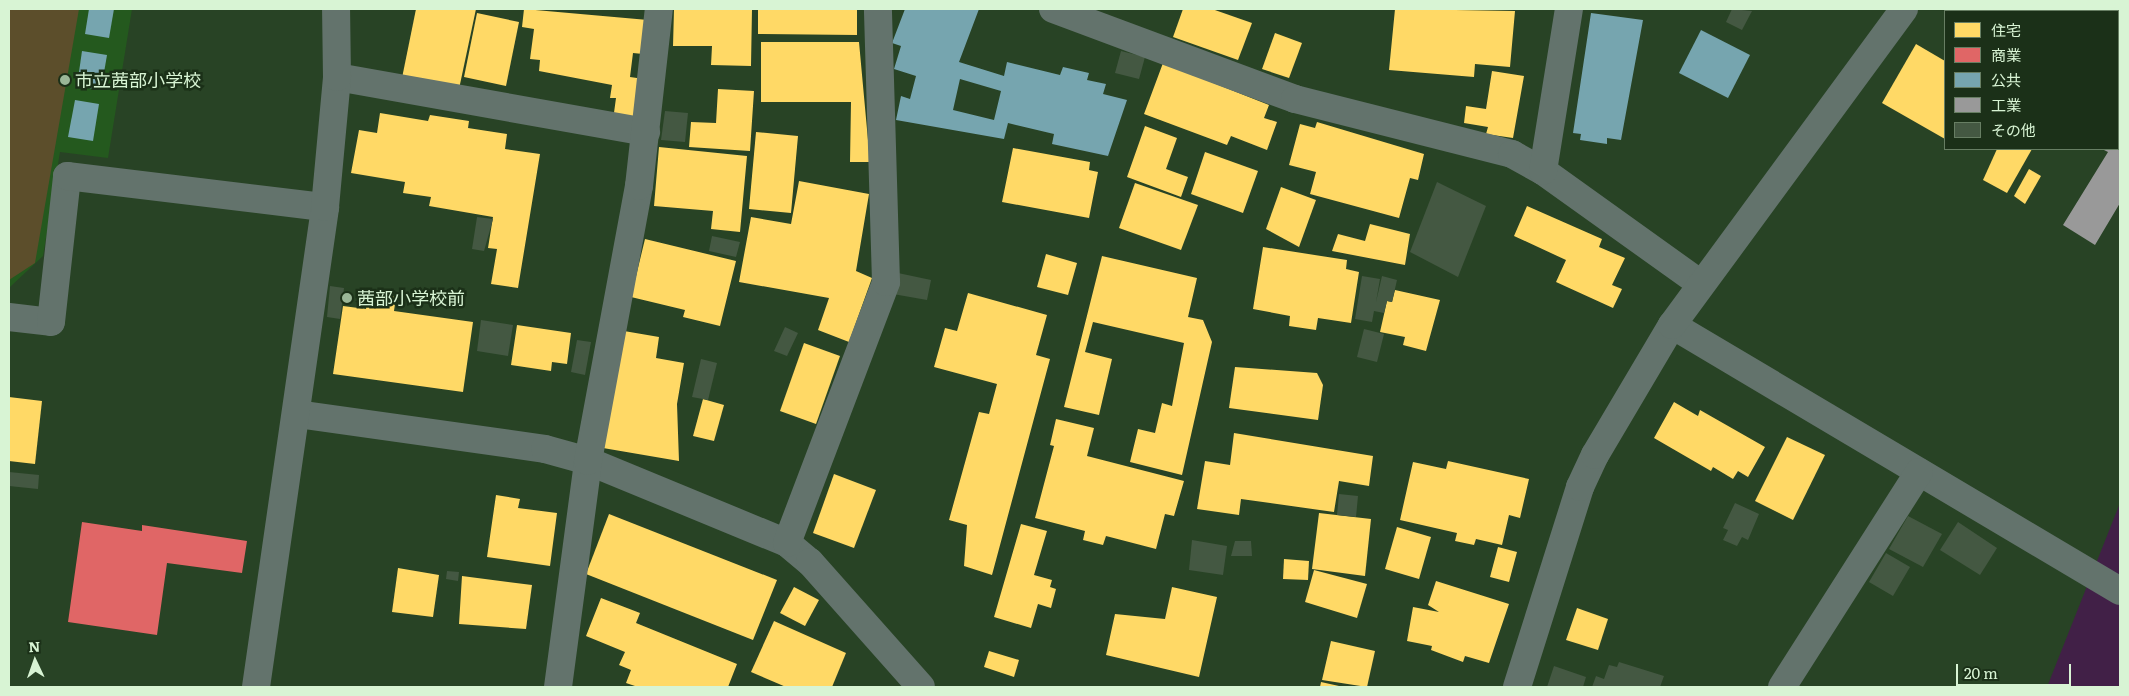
<!DOCTYPE html>
<html>
<head>
<meta charset="utf-8">
<style>
	body { margin:0 }
	#map { position:relative; width:2129px; height:696px; overflow:hidden; background:#284325; font-family:Literata,"Noto Sans JP",serif }
	div>[style] { position:absolute }
	.built>* { inset:0; background:#24591e }
	.green>* { inset:0; background:#5c4e2b }
	.water>* { inset:0; background:#412047 }
	.homes>* { inset:0; background:#ffd966 }
	.shops>* { inset:0; background:#e06666 }
	.public>* { inset:0; background:#76a5af }
	.industry>* { inset:0; background:#999 }
	.building>* { inset:0; background:#445842 }
	.minor>* { height:28px; margin:-14px; padding:0 14px; transform-origin:14px; border-radius:14px; background:#63736c }
	.dots>* { width:14px; height:14px; translate:-50% -50%; box-sizing:border-box; border:2px solid #1b3018; border-radius:50% }
	span { translate:-50% -50%; white-space:nowrap; text-align:center; line-height:1.15; -webkit-text-stroke:5px #1b3018; paint-order:stroke }
	.poi-label { font-size:18px; color:#d8f4d4 }
	.left { translate:0 -50%; text-align:left }
	.frame { position:absolute; inset:0; border:10px solid #d8f4d4; pointer-events:none }
	.legend { position:absolute; left:1944px; top:10px; width:175px; height:140px; box-sizing:border-box; background:#1b3018; border:1px solid #677e63; margin:0; padding:6px 9px; list-style:none; font-size:15px; color:#d8f4d4 }
	.legend li { display:flex; align-items:center; gap:10px; height:25px }
	.legend b { width:25px; border:1px solid #677e63 }
	.north { position:absolute; left:10px; top:636px; width:50px; height:50px; -webkit-text-stroke:4px #1b3018; paint-order:stroke; rotate:357deg; font-size:14px; font-weight:700; line-height:20px; text-align:center; color:#d8f4d4 }
	.north::after { content:''; display:block; margin:auto; width:18px; height:22px; background:#d8f4d4; clip-path:polygon(50% 0,100% 100%,50% 72%,0 100%) }
	.scale { position:absolute; left:1956px; top:664px; width:115px; height:22px; box-sizing:border-box; border:2px solid #d8f4d4; border-top:0; padding-left:6px; font-size:15px; line-height:18px; white-space:nowrap; color:#d8f4d4; -webkit-text-stroke:4px #1b3018; paint-order:stroke }
</style>
</head>
<body>
<div id="map">
	<div class="built">
		<div style="clip-path:polygon(9px 9px,132px 9px,108px 158px,60px 152px,43px 256px,10px 287px)"></div>
	</div>
	<div class="green">
		<div style="clip-path:polygon(9px 9px,79px 9px,35px 263px,9px 280px)"></div>
	</div>
	<div class="water">
		<div style="clip-path:polygon(2120px 503px,2120px 687px,2047px 687px)"></div>
	</div>
	<div class="homes">
		<div style="clip-path:polygon(416px 9px,476px 9px,459px 89px,402px 78px)"></div>
		<div style="clip-path:polygon(524px 9px,648px 20px,643px 54px,633px 53px,630px 77px,644px 79px,638px 123px,613px 120px,616px 98px,610px 98px,612px 85px,539px 71px,540px 60px,530px 59px,534px 29px,522px 27px)"></div>
		<div style="clip-path:polygon(674px 9px,752px 9px,751px 66px,711px 65px,712px 46px,673px 46px)"></div>
		<div style="clip-path:polygon(758px 9px,857px 9px,857px 35px,758px 34px)"></div>
		<div style="clip-path:polygon(1183px 9px,1212px 9px,1252px 23px,1238px 60px,1173px 37px)"></div>
		<div style="clip-path:polygon(1395px 9px,1515px 11px,1510px 67px,1475px 64px,1474px 77px,1389px 70px)"></div>
		<div style="clip-path:polygon(477px 13px,519px 22px,506px 86px,464px 77px)"></div>
		<div style="clip-path:polygon(1275px 33px,1302px 43px,1289px 78px,1262px 69px)"></div>
		<div style="clip-path:polygon(761px 42px,859px 42px,870px 162px,850px 162px,851px 102px,761px 102px)"></div>
		<div style="clip-path:polygon(1916px 44px,1945px 61px,1945px 139px,1882px 103px)"></div>
		<div style="clip-path:polygon(1163px 63px,1269px 105px,1264px 118px,1277px 122px,1267px 150px,1231px 136px,1227px 145px,1144px 114px)"></div>
		<div style="clip-path:polygon(1492px 71px,1524px 76px,1513px 138px,1486px 134px,1488px 127px,1464px 123px,1466px 106px,1486px 109px)"></div>
		<div style="clip-path:polygon(718px 89px,754px 91px,750px 151px,689px 147px,691px 122px,716px 123px)"></div>
		<div style="clip-path:polygon(380px 113px,428px 121px,430px 115px,469px 121px,468px 128px,507px 134px,505px 149px,540px 154px,518px 288px,491px 284px,497px 249px,488px 248px,493px 217px,429px 206px,431px 197px,403px 193px,405px 182px,351px 173px,359px 130px,377px 133px)"></div>
		<div style="clip-path:polygon(1317px 122px,1424px 154px,1418px 180px,1410px 178px,1399px 218px,1310px 194px,1316px 172px,1289px 165px,1300px 124px,1315px 128px)"></div>
		<div style="clip-path:polygon(1145px 126px,1177px 138px,1166px 169px,1188px 177px,1181px 197px,1127px 177px)"></div>
		<div style="clip-path:polygon(756px 132px,798px 136px,791px 213px,749px 209px)"></div>
		<div style="clip-path:polygon(659px 147px,747px 156px,740px 232px,711px 229px,713px 211px,654px 206px)"></div>
		<div style="clip-path:polygon(1013px 148px,1090px 162px,1089px 170px,1098px 172px,1089px 218px,1002px 202px)"></div>
		<div style="clip-path:polygon(1997px 149px,2032px 149px,2007px 193px,1983px 180px)"></div>
		<div style="clip-path:polygon(1205px 152px,1258px 171px,1243px 213px,1191px 194px)"></div>
		<div style="clip-path:polygon(2029px 169px,2041px 176px,2025px 204px,2014px 196px)"></div>
		<div style="clip-path:polygon(799px 181px,869px 194px,856px 271px,872px 278px,849px 342px,818px 330px,829px 298px,739px 282px,751px 217px,791px 224px)"></div>
		<div style="clip-path:polygon(1135px 183px,1198px 205px,1181px 250px,1119px 228px)"></div>
		<div style="clip-path:polygon(1281px 187px,1316px 200px,1299px 247px,1266px 229px)"></div>
		<div style="clip-path:polygon(1527px 206px,1602px 239px,1599px 247px,1625px 258px,1612px 285px,1622px 289px,1613px 308px,1556px 282px,1566px 260px,1514px 236px)"></div>
		<div style="clip-path:polygon(1370px 224px,1410px 234px,1405px 265px,1332px 251px,1338px 234px,1365px 241px)"></div>
		<div style="clip-path:polygon(645px 239px,736px 261px,720px 326px,683px 317px,685px 310px,631px 297px)"></div>
		<div style="clip-path:polygon(1263px 247px,1347px 260px,1346px 269px,1359px 272px,1351px 323px,1318px 318px,1316px 330px,1289px 326px,1290px 316px,1253px 309px)"></div>
		<div style="clip-path:polygon(1046px 254px,1077px 263px,1068px 295px,1037px 287px)"></div>
		<div style="clip-path:polygon(1102px 256px,1197px 278px,1188px 317px,1203px 320px,1212px 342px,1182px 475px,1130px 462px,1138px 429px,1155px 433px,1162px 403px,1172px 406px,1184px 343px,1093px 322px,1085px 352px,1112px 359px,1099px 415px,1064px 407px)"></div>
		<div style="clip-path:polygon(1395px 290px,1440px 300px,1426px 351px,1403px 345px,1405px 337px,1380px 332px,1387px 301px,1392px 302px)"></div>
		<div style="clip-path:polygon(368px 292px,396px 297px,394px 311px,473px 322px,463px 392px,333px 374px,343px 306px,366px 309px)"></div>
		<div style="clip-path:polygon(968px 293px,1047px 315px,1036px 355px,1050px 359px,992px 575px,964px 566px,967px 525px,949px 520px,979px 412px,989px 414px,997px 384px,934px 367px,945px 328px,957px 331px)"></div>
		<div style="clip-path:polygon(517px 325px,571px 333px,567px 364px,552px 362px,551px 371px,511px 365px)"></div>
		<div style="clip-path:polygon(624px 331px,659px 337px,656px 358px,684px 363px,677px 404px,679px 461px,603px 448px)"></div>
		<div style="clip-path:polygon(804px 343px,840px 356px,816px 424px,780px 411px)"></div>
		<div style="clip-path:polygon(1235px 367px,1317px 373px,1323px 385px,1318px 420px,1229px 408px)"></div>
		<div style="clip-path:polygon(9px 397px,42px 401px,35px 464px,9px 461px)"></div>
		<div style="clip-path:polygon(703px 399px,724px 405px,714px 441px,693px 436px)"></div>
		<div style="clip-path:polygon(1674px 402px,1698px 416px,1700px 410px,1765px 447px,1748px 477px,1738px 471px,1733px 479px,1713px 467px,1711px 471px,1654px 438px)"></div>
		<div style="clip-path:polygon(1056px 419px,1094px 428px,1087px 456px,1184px 481px,1174px 516px,1165px 514px,1156px 549px,1106px 536px,1103px 545px,1083px 540px,1085px 531px,1035px 518px,1054px 446px,1050px 445px)"></div>
		<div style="clip-path:polygon(1234px 433px,1373px 456px,1369px 486px,1339px 481px,1334px 512px,1241px 499px,1239px 515px,1197px 509px,1205px 461px,1230px 465px)"></div>
		<div style="clip-path:polygon(1787px 437px,1825px 455px,1793px 520px,1755px 501px)"></div>
		<div style="clip-path:polygon(1448px 461px,1529px 479px,1520px 518px,1509px 515px,1502px 545px,1476px 539px,1474px 545px,1455px 541px,1457px 533px,1400px 520px,1413px 462px,1446px 469px)"></div>
		<div style="clip-path:polygon(834px 474px,876px 490px,854px 548px,813px 533px)"></div>
		<div style="clip-path:polygon(496px 495px,520px 499px,518px 508px,557px 513px,550px 566px,487px 557px)"></div>
		<div style="clip-path:polygon(1319px 513px,1371px 519px,1365px 576px,1312px 569px)"></div>
		<div style="clip-path:polygon(609px 514px,777px 580px,753px 640px,586px 574px)"></div>
		<div style="clip-path:polygon(1021px 524px,1047px 531px,1034px 575px,1052px 580px,1050px 587px,1056px 589px,1051px 608px,1038px 604px,1031px 628px,994px 617px)"></div>
		<div style="clip-path:polygon(1397px 527px,1431px 537px,1419px 579px,1385px 569px)"></div>
		<div style="clip-path:polygon(1498px 547px,1517px 552px,1509px 582px,1490px 577px)"></div>
		<div style="clip-path:polygon(1284px 559px,1309px 561px,1308px 580px,1283px 579px)"></div>
		<div style="clip-path:polygon(398px 568px,439px 575px,433px 617px,392px 612px)"></div>
		<div style="clip-path:polygon(1314px 570px,1367px 584px,1357px 618px,1305px 602px)"></div>
		<div style="clip-path:polygon(462px 576px,532px 585px,526px 629px,459px 624px)"></div>
		<div style="clip-path:polygon(1436px 581px,1509px 604px,1489px 663px,1465px 656px,1463px 662px,1431px 650px,1432px 646px,1407px 641px,1413px 607px,1439px 612px,1428px 605px)"></div>
		<div style="clip-path:polygon(794px 587px,819px 600px,805px 626px,780px 613px)"></div>
		<div style="clip-path:polygon(1172px 587px,1217px 597px,1199px 677px,1106px 655px,1115px 614px,1165px 619px)"></div>
		<div style="clip-path:polygon(601px 598px,640px 613px,636px 623px,737px 664px,728px 687px,638px 687px,626px 683px,631px 670px,619px 665px,625px 652px,586px 636px)"></div>
		<div style="clip-path:polygon(1577px 608px,1608px 619px,1598px 650px,1566px 640px)"></div>
		<div style="clip-path:polygon(774px 621px,846px 653px,832px 687px,786px 687px,751px 672px)"></div>
		<div style="clip-path:polygon(1331px 641px,1375px 651px,1367px 687px,1322px 680px)"></div>
		<div style="clip-path:polygon(989px 651px,1019px 660px,1014px 677px,984px 667px)"></div>
		<div style="clip-path:polygon(1321px 682px,1339px 686px,1339px 687px,1320px 687px)"></div>
	</div>
	<div class="shops">
		<div style="clip-path:polygon(82px 522px,142px 531px,142px 525px,247px 541px,242px 573px,167px 563px,157px 635px,68px 622px)"></div>
	</div>
	<div class="public">
		<div style="clip-path:polygon(89px 9px,114px 9px,109px 38px,85px 34px)"></div>
		<div style="clip-path:polygon(evenodd,905px 9px,979px 9px,959px 62px,1004px 76px,1007px 62px,1060px 75px,1063px 67px,1089px 73px,1087px 80px,1106px 84px,1103px 94px,1127px 100px,1108px 156px,1052px 144px,1054px 134px,1008px 123px,1004px 139px,896px 120px,901px 96px,910px 99px,916px 76px,894px 69px,901px 46px,892px 43px,905px 9px,960px 79px,1001px 91px,994px 120px,953px 110px,960px 79px)"></div>
		<div style="clip-path:polygon(1591px 13px,1643px 20px,1621px 140px,1607px 138px,1607px 144px,1580px 140px,1581px 134px,1573px 133px)"></div>
		<div style="clip-path:polygon(1701px 30px,1750px 55px,1728px 98px,1679px 73px)"></div>
		<div style="clip-path:polygon(82px 51px,107px 55px,101px 90px,77px 86px)"></div>
		<div style="clip-path:polygon(75px 100px,99px 104px,93px 141px,68px 137px)"></div>
	</div>
	<div class="industry">
		<div style="clip-path:polygon(1978px 9px,2120px 9px,2120px 203px,2095px 245px,2063px 225px,2108px 152px,2102px 149px,2118px 149px,2118px 11px)"></div>
	</div>
	<div class="building">
		<div style="clip-path:polygon(1732px 9px,1752px 11px,1742px 30px,1726px 22px)"></div>
		<div style="clip-path:polygon(1121px 51px,1145px 57px,1139px 79px,1115px 73px)"></div>
		<div style="clip-path:polygon(665px 111px,688px 113px,685px 142px,661px 140px)"></div>
		<div style="clip-path:polygon(1437px 182px,1486px 206px,1458px 277px,1410px 252px)"></div>
		<div style="clip-path:polygon(477px 217px,493px 219px,484px 251px,472px 249px)"></div>
		<div style="clip-path:polygon(712px 236px,740px 242px,736px 257px,709px 251px)"></div>
		<div style="clip-path:polygon(898px 273px,931px 280px,927px 300px,893px 294px)"></div>
		<div style="clip-path:polygon(1362px 276px,1380px 279px,1376px 302px,1382px 276px,1397px 280px,1392px 302px,1387px 301px,1384px 313px,1374px 311px,1372px 322px,1355px 319px)"></div>
		<div style="clip-path:polygon(330px 286px,344px 288px,340px 319px,327px 317px)"></div>
		<div style="clip-path:polygon(481px 320px,513px 325px,508px 356px,477px 351px)"></div>
		<div style="clip-path:polygon(785px 327px,798px 333px,787px 356px,774px 351px)"></div>
		<div style="clip-path:polygon(1364px 329px,1384px 334px,1377px 362px,1357px 357px)"></div>
		<div style="clip-path:polygon(577px 340px,591px 342px,585px 375px,571px 372px)"></div>
		<div style="clip-path:polygon(701px 359px,717px 363px,708px 400px,692px 397px)"></div>
		<div style="clip-path:polygon(9px 472px,39px 475px,38px 489px,9px 486px)"></div>
		<div style="clip-path:polygon(1339px 494px,1358px 496px,1356px 517px,1337px 515px)"></div>
		<div style="clip-path:polygon(1735px 503px,1759px 514px,1748px 540px,1742px 537px,1737px 546px,1723px 540px,1728px 530px,1723px 528px)"></div>
		<div style="clip-path:polygon(1908px 516px,1942px 534px,1923px 567px,1889px 549px)"></div>
		<div style="clip-path:polygon(1958px 522px,1997px 548px,1980px 575px,1940px 550px)"></div>
		<div style="clip-path:polygon(1192px 540px,1227px 546px,1223px 575px,1189px 570px)"></div>
		<div style="clip-path:polygon(1235px 541px,1251px 541px,1252px 556px,1231px 556px)"></div>
		<div style="clip-path:polygon(1886px 553px,1910px 567px,1893px 596px,1869px 582px)"></div>
		<div style="clip-path:polygon(447px 571px,459px 572px,458px 581px,446px 579px)"></div>
		<div style="clip-path:polygon(1619px 662px,1664px 676px,1660px 687px,1592px 687px,1596px 676px,1604px 679px,1609px 665px,1617px 667px)"></div>
		<div style="clip-path:polygon(1554px 666px,1586px 677px,1583px 687px,1547px 687px)"></div>
	</div>
	<div class="minor">
		<div style="left:1053px;top:9px;width:258px;rotate:20.4deg"></div>
		<div style="left:1295px;top:99px;width:224px;rotate:14.2deg"></div>
		<div style="left:1512px;top:154px;width:35px;rotate:29deg"></div>
		<div style="left:1543px;top:171px;width:194px;rotate:35.6deg"></div>
		<div style="left:337px;top:77px;width:314px;rotate:10.1deg"></div>
		<div style="left:1543px;top:171px;width:164px;rotate:-80.9deg"></div>
		<div style="left:9px;top:317px;width:42px;rotate:6.8deg"></div>
		<div style="left:51px;top:322px;width:147px;rotate:-83.7deg"></div>
		<div style="left:67px;top:176px;width:260px;rotate:6.9deg"></div>
		<div style="left:1672px;top:325px;width:521px;rotate:30.7deg"></div>
		<div style="left:297px;top:414px;width:250px;rotate:8deg"></div>
		<div style="left:545px;top:449px;width:45px;rotate:15.6deg"></div>
		<div style="left:588px;top:461px;width:215px;rotate:22.4deg"></div>
		<div style="left:787px;top:543px;width:30px;rotate:40deg"></div>
		<div style="left:810px;top:562px;width:167px;rotate:48.4deg"></div>
		<div style="left:787px;top:543px;width:279px;rotate:-69.2deg"></div>
		<div style="left:886px;top:282px;width:273px;rotate:-91.7deg"></div>
		<div style="left:256px;top:687px;width:485px;rotate:-81.8deg"></div>
		<div style="left:325px;top:207px;width:131px;rotate:-84.7deg"></div>
		<div style="left:337px;top:77px;width:68px;rotate:-90.8deg"></div>
		<div style="left:558px;top:687px;width:228px;rotate:-82.4deg"></div>
		<div style="left:588px;top:461px;width:280px;rotate:-79.5deg"></div>
		<div style="left:639px;top:186px;width:178px;rotate:-83.6deg"></div>
		<div style="left:1517px;top:687px;width:210px;rotate:-72.5deg"></div>
		<div style="left:1580px;top:487px;width:35px;rotate:-65deg"></div>
		<div style="left:1595px;top:455px;width:151px;rotate:-59.4deg"></div>
		<div style="left:1672px;top:325px;width:392px;rotate:-53.7deg"></div>
		<div style="left:1782px;top:687px;width:255px;rotate:-57.5deg"></div>
	</div>
	<div class="dots">
		<div style="left:65px;top:80px;background:#9ab697"></div>
		<div style="left:347px;top:298px;background:#9ab697"></div>
	</div>
	<div class="poi-label">
		<span class="left" style="left:75px;top:80px">市立茜部小学校</span>
		<span class="left" style="left:357px;top:298px">茜部小学校前</span>
	</div>
	<div class="frame"></div>
	<ul class="legend">
	<li><b style="height:14px;background:#ffd966"></b>住宅</li>
	<li><b style="height:14px;background:#e06666"></b>商業</li>
	<li><b style="height:14px;background:#76a5af"></b>公共</li>
	<li><b style="height:14px;background:#999"></b>工業</li>
	<li><b style="height:14px;background:#445842"></b>その他</li>
	</ul>
	<div class="north">N</div>
	<div class="scale">20 m</div>
</div>
</body>
</html>
